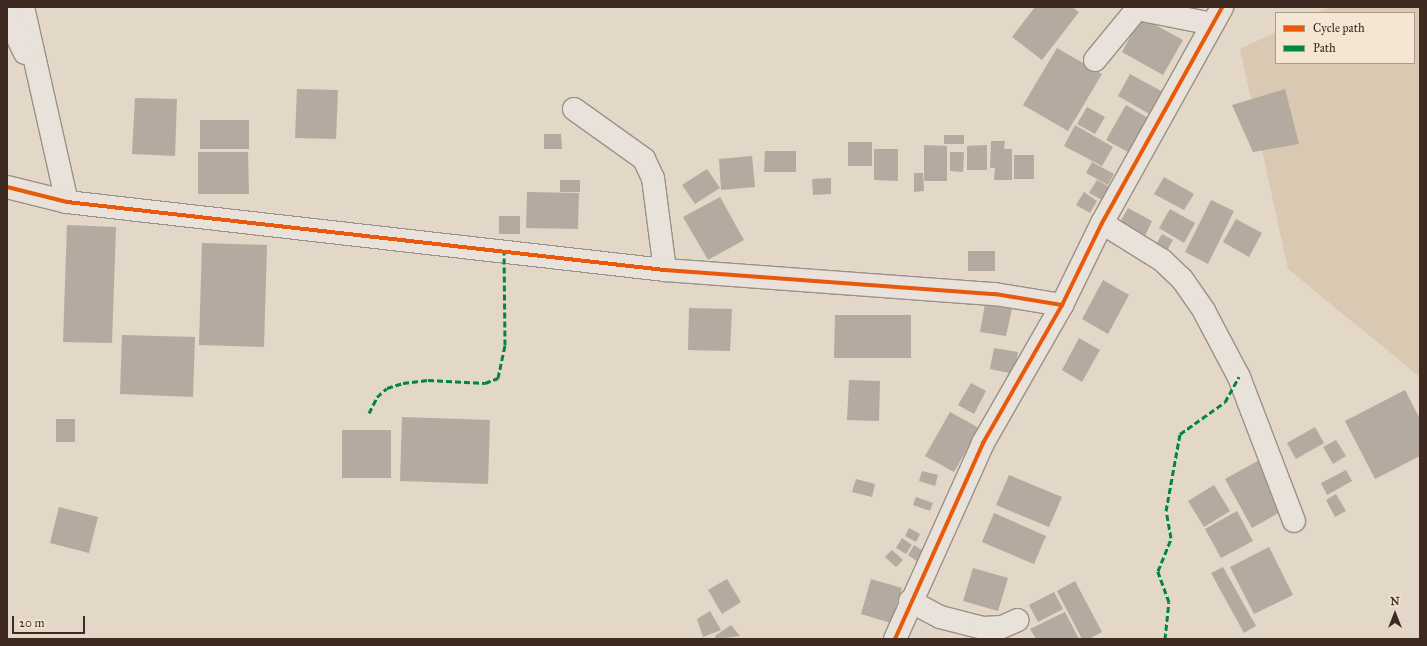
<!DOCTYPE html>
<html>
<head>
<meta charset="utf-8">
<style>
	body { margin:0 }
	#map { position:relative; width:1427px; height:646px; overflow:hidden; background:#e3d7c7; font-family:"IM FELL Great Primer",serif }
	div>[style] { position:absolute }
	.green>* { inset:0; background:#d9c8b2 }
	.building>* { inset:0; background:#b4aa9f }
	.roads { filter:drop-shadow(1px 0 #9a9187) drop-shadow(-1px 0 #9a9187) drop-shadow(0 1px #9a9187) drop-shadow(0 -1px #9a9187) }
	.minor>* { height:22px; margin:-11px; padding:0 11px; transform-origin:11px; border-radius:11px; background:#e8e2db }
	.quiet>* { height:3px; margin-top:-1.5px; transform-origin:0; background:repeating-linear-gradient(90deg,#00873e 0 6px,transparent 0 9px) }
	.cycleway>* { height:4px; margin:-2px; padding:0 2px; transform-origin:2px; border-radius:2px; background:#e8590c }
	span { translate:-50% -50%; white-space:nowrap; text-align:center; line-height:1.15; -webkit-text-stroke:3px #f4e6d3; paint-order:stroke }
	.frame { position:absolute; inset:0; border:8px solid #3e2a20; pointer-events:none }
	.legend { position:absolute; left:1275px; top:12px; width:140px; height:52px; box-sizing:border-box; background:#f4e6d3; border:1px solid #ab9b8b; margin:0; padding:5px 7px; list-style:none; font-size:12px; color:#3e2a20 }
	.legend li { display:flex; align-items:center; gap:8px; height:20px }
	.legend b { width:20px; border:1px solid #ab9b8b }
	.north { position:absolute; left:1375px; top:594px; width:40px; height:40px; -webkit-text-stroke:3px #f4e6d3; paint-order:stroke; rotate:0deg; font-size:11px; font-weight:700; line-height:16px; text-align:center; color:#3e2a20 }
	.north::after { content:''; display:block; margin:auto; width:14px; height:18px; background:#3e2a20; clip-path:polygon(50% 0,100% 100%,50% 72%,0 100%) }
	.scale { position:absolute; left:12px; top:616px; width:73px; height:18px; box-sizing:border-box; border:2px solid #3e2a20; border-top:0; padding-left:5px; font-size:12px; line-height:14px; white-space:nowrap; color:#3e2a20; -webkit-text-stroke:3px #f4e6d3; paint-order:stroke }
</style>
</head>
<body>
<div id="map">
	<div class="green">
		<div style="clip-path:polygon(1330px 7px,1420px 7px,1420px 377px,1288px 269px,1240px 49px,1276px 32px,1276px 63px,1414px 63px,1414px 13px,1317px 13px)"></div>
	</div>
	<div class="building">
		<div style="clip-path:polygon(1035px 7px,1072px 7px,1079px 12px,1042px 60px,1012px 37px)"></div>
		<div style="clip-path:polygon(1141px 17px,1183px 40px,1163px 75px,1122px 52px)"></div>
		<div style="clip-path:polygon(1057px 48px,1102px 74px,1068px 131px,1023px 105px)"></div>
		<div style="clip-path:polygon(1130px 74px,1163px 92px,1151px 115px,1118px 96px)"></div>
		<div style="clip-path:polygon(297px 89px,338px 90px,336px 139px,295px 138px)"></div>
		<div style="clip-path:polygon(1285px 89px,1299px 144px,1253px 152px,1232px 105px)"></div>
		<div style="clip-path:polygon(135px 98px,177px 99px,175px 156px,132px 154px)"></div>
		<div style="clip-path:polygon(1126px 105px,1148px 118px,1128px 152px,1106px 140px)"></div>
		<div style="clip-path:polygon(1087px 107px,1105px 117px,1095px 134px,1077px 124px)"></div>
		<div style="clip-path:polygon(200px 120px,249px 120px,249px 149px,200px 149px)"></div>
		<div style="clip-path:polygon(1075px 125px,1113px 147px,1102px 166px,1064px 146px)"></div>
		<div style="clip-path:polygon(544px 134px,561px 134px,562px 149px,544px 149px)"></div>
		<div style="clip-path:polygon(944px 135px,964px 135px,964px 144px,944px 144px)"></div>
		<div style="clip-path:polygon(991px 141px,1005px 141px,1004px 149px,1012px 149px,1012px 180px,994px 180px,995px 168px,990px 168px)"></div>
		<div style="clip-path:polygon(848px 142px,872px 142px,872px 166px,848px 166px)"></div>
		<div style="clip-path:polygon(924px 145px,947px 146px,947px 181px,924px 181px)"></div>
		<div style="clip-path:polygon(987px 145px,987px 170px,967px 170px,967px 146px)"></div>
		<div style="clip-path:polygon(874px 149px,898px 149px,898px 181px,874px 180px)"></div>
		<div style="clip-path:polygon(765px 151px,796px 151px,796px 172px,764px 172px)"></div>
		<div style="clip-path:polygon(198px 152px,248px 152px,249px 194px,198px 194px)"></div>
		<div style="clip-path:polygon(950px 152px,964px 152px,963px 172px,950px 171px)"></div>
		<div style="clip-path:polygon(1014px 155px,1034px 155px,1034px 179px,1014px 179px)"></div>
		<div style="clip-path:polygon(752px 156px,755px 187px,721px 190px,719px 159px)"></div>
		<div style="clip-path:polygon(1092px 162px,1114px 174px,1108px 185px,1086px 173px)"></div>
		<div style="clip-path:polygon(707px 169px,720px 188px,695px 204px,682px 185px)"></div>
		<div style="clip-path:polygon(914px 173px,923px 173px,924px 191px,914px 192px)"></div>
		<div style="clip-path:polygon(1164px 177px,1194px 194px,1184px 210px,1154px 194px)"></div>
		<div style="clip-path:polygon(831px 178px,831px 194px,813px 195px,812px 179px)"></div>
		<div style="clip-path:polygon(560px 180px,580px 180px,580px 192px,560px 192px)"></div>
		<div style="clip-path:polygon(1097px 180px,1112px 188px,1104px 201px,1089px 193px)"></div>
		<div style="clip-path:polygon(527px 192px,579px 193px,578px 229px,526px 228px)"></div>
		<div style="clip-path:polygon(1084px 192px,1097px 201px,1090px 213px,1076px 205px)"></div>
		<div style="clip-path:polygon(720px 197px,744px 240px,708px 260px,683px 217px)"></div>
		<div style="clip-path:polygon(1211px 200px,1234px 211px,1208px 264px,1185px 252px)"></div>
		<div style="clip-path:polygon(1128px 208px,1152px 221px,1144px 238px,1119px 224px)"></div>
		<div style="clip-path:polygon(1170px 209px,1195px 223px,1184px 243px,1159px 228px)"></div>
		<div style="clip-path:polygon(499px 216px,520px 216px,520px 234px,499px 234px)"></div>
		<div style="clip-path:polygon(1236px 219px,1262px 233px,1249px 257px,1223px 242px)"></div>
		<div style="clip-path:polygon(67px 225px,116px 227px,112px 343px,63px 342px)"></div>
		<div style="clip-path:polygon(1162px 234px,1173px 240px,1166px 252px,1155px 246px)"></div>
		<div style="clip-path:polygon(202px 243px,267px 245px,264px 347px,199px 345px)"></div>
		<div style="clip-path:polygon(968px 251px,995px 251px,995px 271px,968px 271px)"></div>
		<div style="clip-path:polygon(1103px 280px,1129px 295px,1108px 334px,1082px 319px)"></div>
		<div style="clip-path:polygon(985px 304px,1012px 309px,1006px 336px,980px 332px)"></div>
		<div style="clip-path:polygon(689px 308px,732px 309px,730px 351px,688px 350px)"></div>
		<div style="clip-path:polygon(835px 315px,911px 315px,911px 358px,834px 358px)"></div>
		<div style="clip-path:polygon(122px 335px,195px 337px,193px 397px,120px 394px)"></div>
		<div style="clip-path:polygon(1079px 338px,1100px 350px,1082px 382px,1062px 370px)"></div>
		<div style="clip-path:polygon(994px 348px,1018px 352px,1014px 374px,990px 369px)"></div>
		<div style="clip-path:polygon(849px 380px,880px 381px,879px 421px,847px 420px)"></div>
		<div style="clip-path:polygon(971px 383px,986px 391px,974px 414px,958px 405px)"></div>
		<div style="clip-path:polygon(1405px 390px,1420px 419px,1420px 456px,1375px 479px,1345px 421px)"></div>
		<div style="clip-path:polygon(950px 412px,979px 428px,954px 472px,925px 456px)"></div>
		<div style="clip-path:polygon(402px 417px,490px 420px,488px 484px,400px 481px)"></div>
		<div style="clip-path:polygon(56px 419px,75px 419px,75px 442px,56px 442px)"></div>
		<div style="clip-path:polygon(1315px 427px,1324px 443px,1296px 459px,1287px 443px)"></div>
		<div style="clip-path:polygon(342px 430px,391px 430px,391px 478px,342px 478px)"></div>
		<div style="clip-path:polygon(1336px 440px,1346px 456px,1333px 464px,1323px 447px)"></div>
		<div style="clip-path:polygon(1263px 458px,1277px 483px,1268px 488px,1282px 511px,1252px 528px,1225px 479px)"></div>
		<div style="clip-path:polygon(1346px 470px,1352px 481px,1327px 495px,1321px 483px)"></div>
		<div style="clip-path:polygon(922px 471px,938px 475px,935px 486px,919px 481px)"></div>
		<div style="clip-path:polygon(1009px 475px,1062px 497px,1049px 527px,996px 505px)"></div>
		<div style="clip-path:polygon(856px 479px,875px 484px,872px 497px,852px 492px)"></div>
		<div style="clip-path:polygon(1214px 485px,1230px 511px,1204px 527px,1188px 501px)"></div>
		<div style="clip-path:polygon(1336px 494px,1346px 511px,1335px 517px,1326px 500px)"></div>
		<div style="clip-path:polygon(916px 497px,933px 503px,930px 511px,913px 505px)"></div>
		<div style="clip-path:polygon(59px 507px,98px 517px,89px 553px,50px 543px)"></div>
		<div style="clip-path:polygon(1237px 511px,1253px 541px,1221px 558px,1205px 529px)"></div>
		<div style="clip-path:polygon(994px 513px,1046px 536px,1034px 564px,982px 542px)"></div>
		<div style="clip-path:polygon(909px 528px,920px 534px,916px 542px,905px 536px)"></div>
		<div style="clip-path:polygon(902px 538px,912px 545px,906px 554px,896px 548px)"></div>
		<div style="clip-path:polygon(914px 545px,925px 552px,918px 562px,908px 555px)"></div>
		<div style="clip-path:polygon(1269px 547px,1293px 595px,1254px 614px,1230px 567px)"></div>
		<div style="clip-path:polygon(892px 550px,903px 560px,896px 567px,885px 557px)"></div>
		<div style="clip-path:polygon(1223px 567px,1256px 626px,1244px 633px,1211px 573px)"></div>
		<div style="clip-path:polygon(973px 568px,1008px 578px,998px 611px,963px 601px)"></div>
		<div style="clip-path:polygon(727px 579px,741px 602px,722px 614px,708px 590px)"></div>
		<div style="clip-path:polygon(871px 579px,902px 588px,891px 623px,861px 614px)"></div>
		<div style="clip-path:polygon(1075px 581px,1102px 632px,1089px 639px,1082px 639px,1057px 591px)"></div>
		<div style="clip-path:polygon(1054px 592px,1063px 609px,1038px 622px,1029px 605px)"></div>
		<div style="clip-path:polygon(710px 611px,721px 630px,703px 637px,697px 619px)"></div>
		<div style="clip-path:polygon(1065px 612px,1079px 639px,1036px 639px,1030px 629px)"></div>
		<div style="clip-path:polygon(731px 625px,740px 636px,716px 639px,715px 636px)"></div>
	</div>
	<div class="roads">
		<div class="minor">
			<div style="left:23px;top:7px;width:200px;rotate:77.3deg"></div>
			<div style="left:7px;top:16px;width:41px;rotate:64.1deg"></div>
			<div style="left:1095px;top:60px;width:66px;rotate:-50.5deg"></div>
			<div style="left:1137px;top:9px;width:77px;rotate:11.2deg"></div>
			<div style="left:574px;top:109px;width:86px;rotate:35.5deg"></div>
			<div style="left:644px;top:159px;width:21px;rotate:65deg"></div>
			<div style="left:653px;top:178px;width:93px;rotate:82.6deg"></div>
			<div style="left:7px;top:187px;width:62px;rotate:14deg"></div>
			<div style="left:67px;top:202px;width:602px;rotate:6.49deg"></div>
			<div style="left:665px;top:270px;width:331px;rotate:4.2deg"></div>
			<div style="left:995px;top:294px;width:68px;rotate:9.3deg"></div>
			<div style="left:1102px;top:223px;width:70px;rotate:31.7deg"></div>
			<div style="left:1162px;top:260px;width:28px;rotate:44deg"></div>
			<div style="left:1182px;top:279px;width:39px;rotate:55deg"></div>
			<div style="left:1204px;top:311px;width:75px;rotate:62.1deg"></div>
			<div style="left:1239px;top:377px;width:154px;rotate:69.1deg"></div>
			<div style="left:910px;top:601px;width:34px;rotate:28deg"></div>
			<div style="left:940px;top:617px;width:44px;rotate:14.3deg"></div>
			<div style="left:983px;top:628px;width:19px;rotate:-3deg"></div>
			<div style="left:1002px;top:627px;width:17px;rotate:-24deg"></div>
			<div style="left:895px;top:639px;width:215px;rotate:-65.8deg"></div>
			<div style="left:983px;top:443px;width:159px;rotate:-60.2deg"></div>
			<div style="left:1062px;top:305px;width:91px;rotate:-64deg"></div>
			<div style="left:1102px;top:223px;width:247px;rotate:-60.9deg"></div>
		</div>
	</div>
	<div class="quiet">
		<div style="left:369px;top:413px;width:18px;rotate:-63deg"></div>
		<div style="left:377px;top:397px;width:13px;rotate:-42deg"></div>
		<div style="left:387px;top:388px;width:17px;rotate:-17deg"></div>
		<div style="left:403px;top:383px;width:25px;rotate:-7deg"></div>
		<div style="left:428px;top:380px;width:57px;rotate:3deg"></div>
		<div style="left:485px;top:383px;width:14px;rotate:-21deg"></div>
		<div style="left:498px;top:378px;width:34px;rotate:-78deg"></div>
		<div style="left:505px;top:345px;width:95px;rotate:-90.6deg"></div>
		<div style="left:1165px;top:639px;width:37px;rotate:-84deg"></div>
		<div style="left:1169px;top:602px;width:33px;rotate:-110deg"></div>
		<div style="left:1158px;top:571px;width:35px;rotate:-68deg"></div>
		<div style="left:1171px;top:538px;width:27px;rotate:-100deg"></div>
		<div style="left:1166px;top:511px;width:78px;rotate:-79.7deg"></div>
		<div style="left:1180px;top:434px;width:55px;rotate:-35.4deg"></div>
		<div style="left:1225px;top:402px;width:29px;rotate:-61deg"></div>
	</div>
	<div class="cycleway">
		<div style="left:7px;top:187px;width:62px;rotate:14deg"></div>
		<div style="left:67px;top:202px;width:602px;rotate:6.49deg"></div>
		<div style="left:665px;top:270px;width:331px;rotate:4.2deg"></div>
		<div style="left:995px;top:294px;width:68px;rotate:9.3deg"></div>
		<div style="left:895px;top:639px;width:215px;rotate:-65.8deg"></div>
		<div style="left:983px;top:443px;width:159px;rotate:-60.2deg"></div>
		<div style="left:1062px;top:305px;width:91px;rotate:-64deg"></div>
		<div style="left:1102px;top:223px;width:247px;rotate:-60.9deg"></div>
	</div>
	<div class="frame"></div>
	<ul class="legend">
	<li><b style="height:5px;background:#e8590c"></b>Cycle path</li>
	<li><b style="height:5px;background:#00873e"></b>Path</li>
	</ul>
	<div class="north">N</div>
	<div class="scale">20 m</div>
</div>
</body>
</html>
